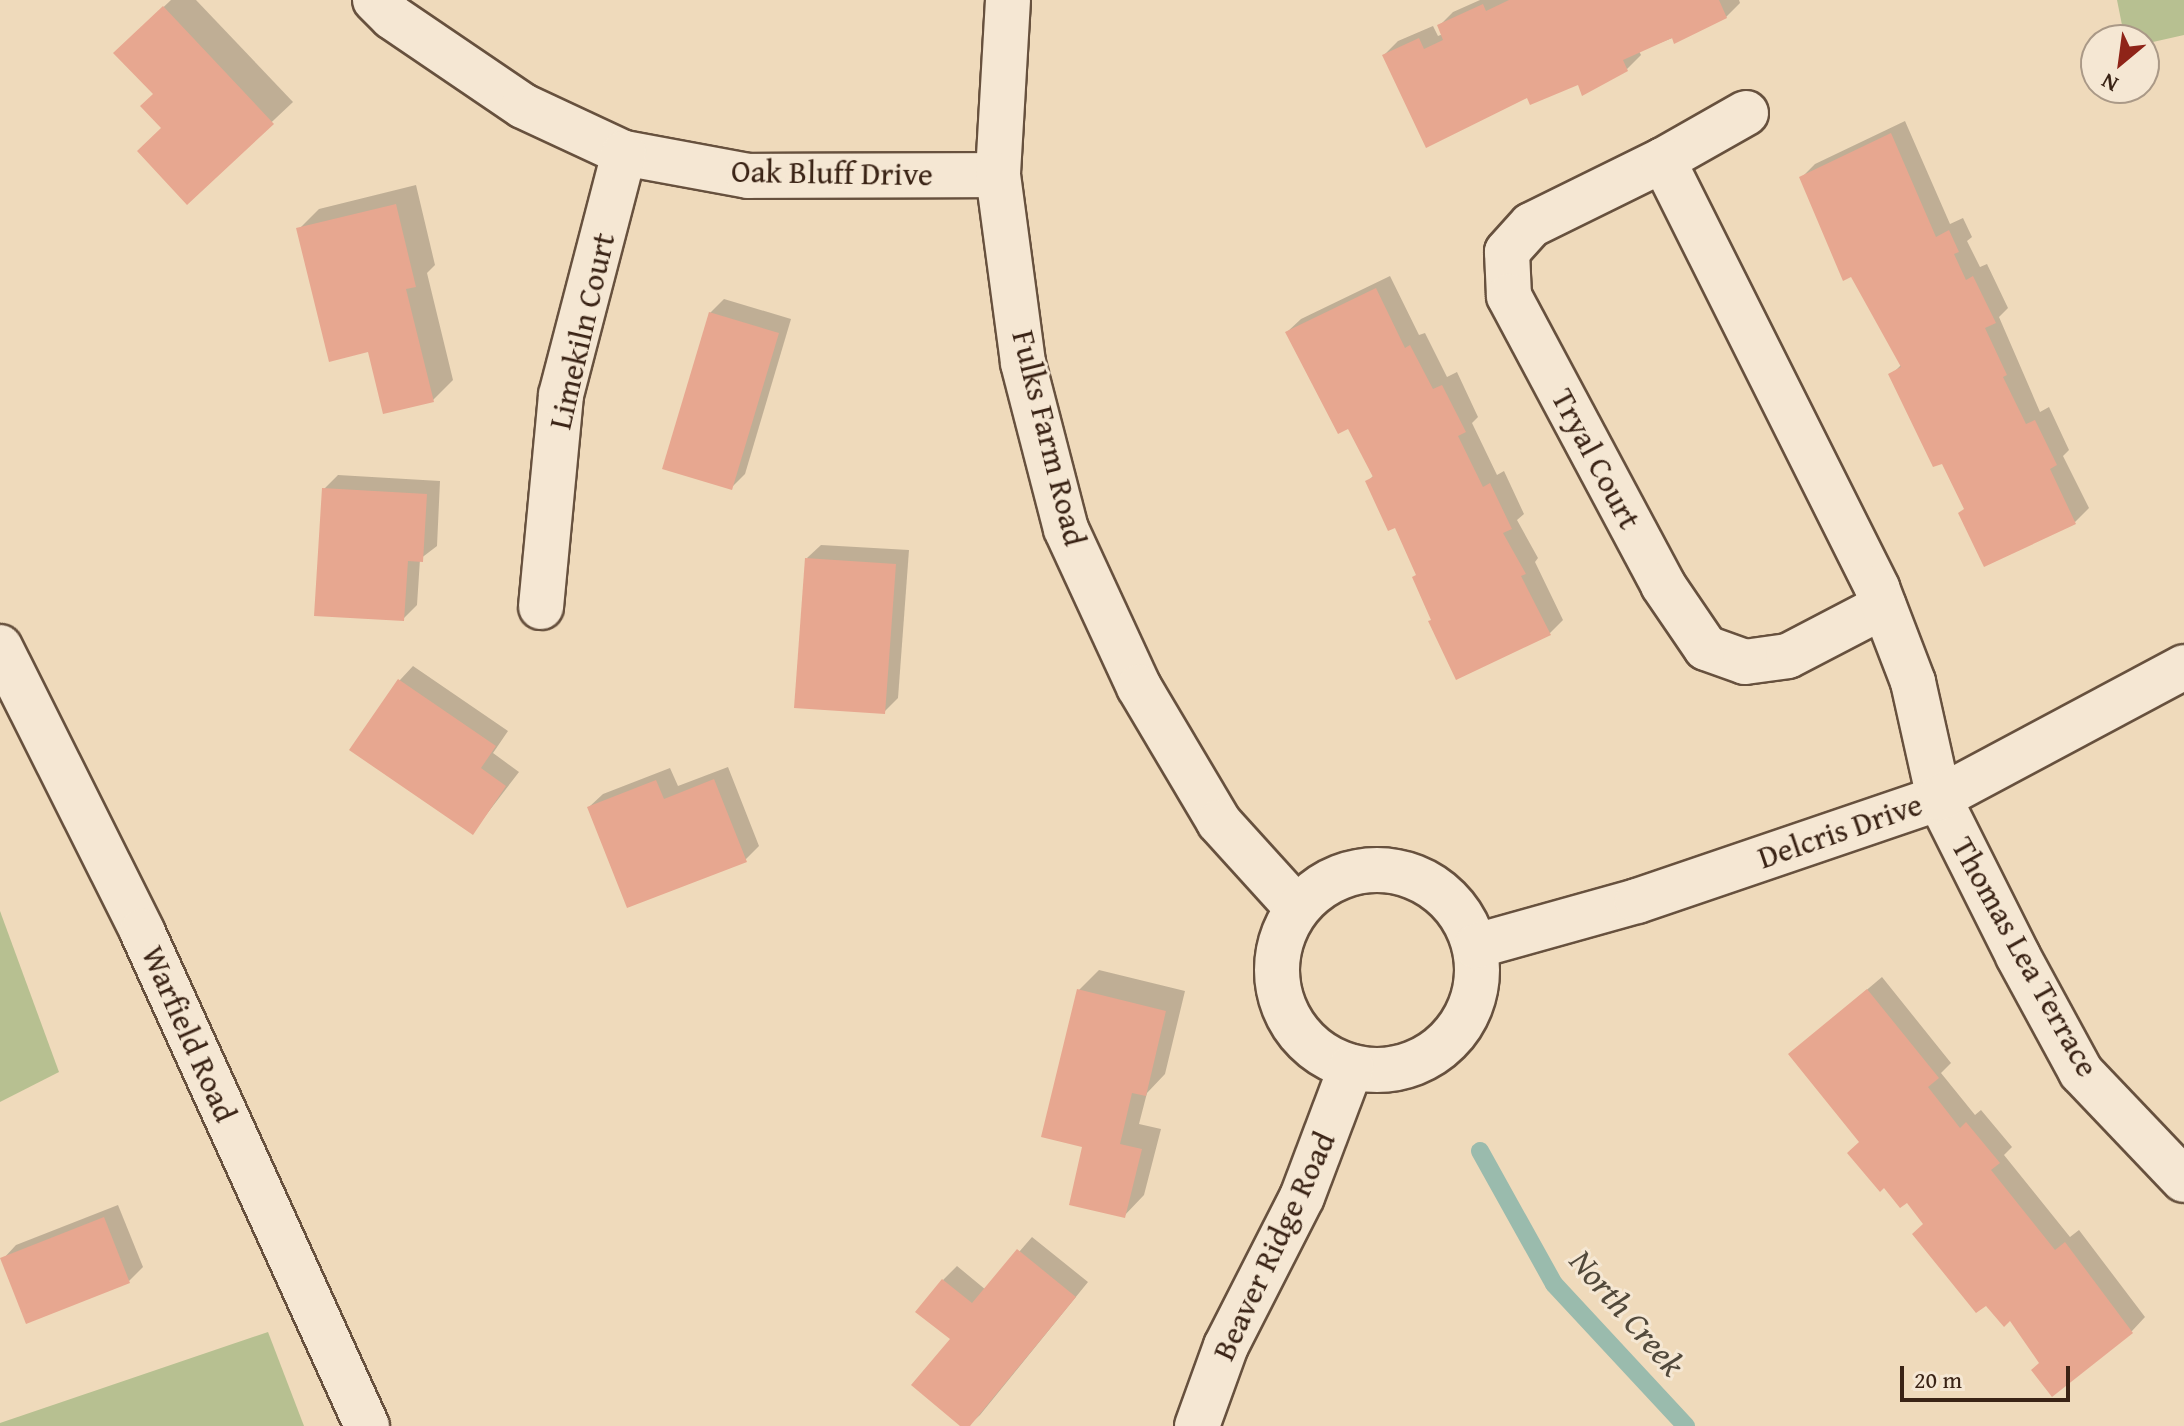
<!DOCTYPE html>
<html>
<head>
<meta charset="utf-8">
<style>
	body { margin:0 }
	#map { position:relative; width:2184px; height:1426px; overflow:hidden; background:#efdabb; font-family:"Gentium Book Plus",serif }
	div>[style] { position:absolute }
	.green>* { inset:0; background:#b7c091 }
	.shadow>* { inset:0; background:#0003 }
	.stream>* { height:18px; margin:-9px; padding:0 9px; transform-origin:9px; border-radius:9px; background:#9abbad }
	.building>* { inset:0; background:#e7a790 }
	.roads { filter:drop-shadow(2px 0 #67513e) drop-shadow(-2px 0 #67513e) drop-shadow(0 2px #67513e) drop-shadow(0 -2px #67513e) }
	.minor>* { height:44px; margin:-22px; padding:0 22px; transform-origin:22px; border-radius:22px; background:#f5e7d3 }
	.minor>.ring { margin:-22px; padding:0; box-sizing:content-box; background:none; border:44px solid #f5e7d3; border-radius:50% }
	span { translate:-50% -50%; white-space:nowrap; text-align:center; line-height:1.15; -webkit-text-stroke:6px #f5e7d3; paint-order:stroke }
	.street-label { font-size:32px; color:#3a2315 }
	.water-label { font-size:34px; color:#52493b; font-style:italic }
	.north { position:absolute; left:2080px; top:24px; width:80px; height:80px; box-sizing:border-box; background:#f5e7d3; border:2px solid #aa9987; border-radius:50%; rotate:209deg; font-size:22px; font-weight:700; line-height:32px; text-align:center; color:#3a2315 }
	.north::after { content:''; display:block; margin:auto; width:28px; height:36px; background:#8f2418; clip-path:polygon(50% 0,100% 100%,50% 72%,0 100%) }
	.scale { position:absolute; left:1900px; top:1366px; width:170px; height:36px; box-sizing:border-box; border:4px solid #3a2315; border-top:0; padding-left:10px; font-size:24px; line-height:28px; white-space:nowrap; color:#3a2315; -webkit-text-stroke:6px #f5e7d3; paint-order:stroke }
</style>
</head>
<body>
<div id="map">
	<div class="green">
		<div style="clip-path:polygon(2117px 0,2184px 0,2184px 35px,2144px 44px,2144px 40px,2125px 40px)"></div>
		<div style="clip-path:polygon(0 911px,59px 1072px,0 1102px)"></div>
		<div style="clip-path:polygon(268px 1332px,304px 1426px,0 1426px,0 1423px)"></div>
	</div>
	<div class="shadow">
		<div style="clip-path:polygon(171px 0,196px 0,293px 102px,187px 202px,136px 33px)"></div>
		<div style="clip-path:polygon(1480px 0,1739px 0,1740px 3px,1726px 17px,1639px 51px,1641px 55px,1627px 69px,1528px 95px,1384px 55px,1398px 41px,1433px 26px,1438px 36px,1443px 34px,1439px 26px,1453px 12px)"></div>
		<div style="clip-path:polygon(1905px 121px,1950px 224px,1963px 218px,1972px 237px,1967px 241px,1980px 267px,1987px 264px,2008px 308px,1999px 317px,2040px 412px,2049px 407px,2069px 450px,2063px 456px,2089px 508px,2075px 522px,1966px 508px,1943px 461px,1891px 375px,1902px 364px,1801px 178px,1815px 164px)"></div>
		<div style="clip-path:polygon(416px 185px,435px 265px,427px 273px,453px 380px,433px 400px,299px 229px,319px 209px)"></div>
		<div style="clip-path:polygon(1390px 276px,1419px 335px,1425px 333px,1447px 377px,1457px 372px,1478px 417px,1472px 423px,1497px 475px,1504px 471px,1524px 514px,1517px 520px,1538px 558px,1535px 562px,1563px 620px,1549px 634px,1433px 619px,1418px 574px,1396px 526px,1367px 482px,1374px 475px,1349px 426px,1287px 332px,1301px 319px)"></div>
		<div style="clip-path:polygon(724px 299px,791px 319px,745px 474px,731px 488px,710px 313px)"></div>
		<div style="clip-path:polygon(338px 475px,440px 481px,437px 546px,420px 559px,417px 605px,403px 619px,324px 489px)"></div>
		<div style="clip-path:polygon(821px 545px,909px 550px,898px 698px,884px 712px,807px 558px)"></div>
		<div style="clip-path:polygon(413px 666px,508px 731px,493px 753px,519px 772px,473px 832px,352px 750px,400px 680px)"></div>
		<div style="clip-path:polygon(728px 767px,759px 846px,745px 860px,589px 807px,603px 794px,670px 768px,678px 786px)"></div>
		<div style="clip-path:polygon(1099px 970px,1185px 991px,1165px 1074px,1147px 1093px,1139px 1124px,1161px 1129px,1144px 1195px,1124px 1216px,1079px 990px)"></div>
		<div style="clip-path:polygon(1882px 977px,1951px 1063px,1941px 1073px,1975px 1115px,1981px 1110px,2012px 1147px,2004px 1155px,2070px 1237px,2079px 1230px,2145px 1317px,2132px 1331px,2041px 1362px,2011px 1318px,1926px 1224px,1791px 1054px)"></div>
		<div style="clip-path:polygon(118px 1205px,143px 1267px,129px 1281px,3px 1259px,16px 1245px)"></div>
		<div style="clip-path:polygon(1032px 1237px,1088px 1282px,980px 1415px,968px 1426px,963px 1426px,943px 1280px,957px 1266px,986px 1290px)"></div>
	</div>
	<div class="stream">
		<div style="left:1480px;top:1151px;width:152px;rotate:60.9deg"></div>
		<div style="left:1554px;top:1284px;width:194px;rotate:47.1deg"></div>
	</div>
	<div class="building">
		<div style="clip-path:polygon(1509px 0,1719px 0,1727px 18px,1674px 44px,1672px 38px,1623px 60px,1628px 71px,1582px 96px,1578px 85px,1530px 105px,1527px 98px,1426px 148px,1382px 55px,1419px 38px,1424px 49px,1443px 40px,1437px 25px,1483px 4px,1486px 11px)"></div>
		<div style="clip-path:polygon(163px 6px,274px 124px,187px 205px,137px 151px,161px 128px,140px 106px,153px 94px,113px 53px)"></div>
		<div style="clip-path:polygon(1891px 133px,1936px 237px,1949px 230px,1959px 252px,1954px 254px,1966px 280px,1973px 276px,1996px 323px,1985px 328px,2007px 375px,2003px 377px,2026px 424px,2035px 420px,2057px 465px,2050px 469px,2076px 524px,1984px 567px,1958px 513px,1964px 509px,1942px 464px,1933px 467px,1888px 374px,1901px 367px,1851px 277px,1843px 281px,1799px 177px)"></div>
		<div style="clip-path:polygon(396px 204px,416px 287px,406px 289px,434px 402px,383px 414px,368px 352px,329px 362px,296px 228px)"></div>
		<div style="clip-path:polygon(1376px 288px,1405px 348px,1410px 345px,1433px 389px,1442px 385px,1466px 432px,1458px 436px,1483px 487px,1490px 483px,1512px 529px,1503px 533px,1526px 574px,1521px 576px,1551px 635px,1456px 680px,1428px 621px,1431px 620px,1412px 577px,1416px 575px,1395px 528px,1388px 531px,1365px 481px,1373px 477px,1348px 429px,1338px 434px,1285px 332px)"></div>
		<div style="clip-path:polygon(709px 312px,779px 333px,732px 490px,662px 469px)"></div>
		<div style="clip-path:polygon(322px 488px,427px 494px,423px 562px,408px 561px,404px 621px,314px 616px)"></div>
		<div style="clip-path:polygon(805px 558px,896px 564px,885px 714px,794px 708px)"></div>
		<div style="clip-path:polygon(398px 679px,496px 746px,481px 768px,506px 786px,473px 835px,349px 750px)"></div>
		<div style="clip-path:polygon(714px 779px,747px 862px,627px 908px,587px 807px,656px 780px,664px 799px)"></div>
		<div style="clip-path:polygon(1077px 989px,1166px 1011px,1146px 1096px,1132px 1093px,1120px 1144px,1142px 1149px,1125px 1218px,1069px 1205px,1082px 1147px,1041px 1137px)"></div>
		<div style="clip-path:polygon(1867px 989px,1939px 1078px,1928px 1087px,1960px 1128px,1966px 1122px,2000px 1163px,1991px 1170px,2055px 1250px,2065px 1242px,2133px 1333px,2052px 1397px,2031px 1370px,2039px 1363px,2010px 1321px,2004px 1327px,1986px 1306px,1976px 1313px,1912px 1234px,1923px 1224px,1907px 1203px,1900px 1208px,1884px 1188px,1880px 1192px,1847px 1153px,1859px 1142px,1788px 1054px)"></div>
		<div style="clip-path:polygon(104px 1217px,130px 1283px,26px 1324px,0 1258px)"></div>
		<div style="clip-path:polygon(1017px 1249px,1076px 1297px,970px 1426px,960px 1426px,911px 1385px,950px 1339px,915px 1312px,942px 1279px,972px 1303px)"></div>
	</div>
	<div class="roads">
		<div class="minor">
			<div style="left:375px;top:0;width:24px;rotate:45deg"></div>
			<div style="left:392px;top:17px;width:158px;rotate:34.2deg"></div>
			<div style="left:523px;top:106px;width:111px;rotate:25deg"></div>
			<div style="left:624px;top:153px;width:126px;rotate:10.5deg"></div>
			<div style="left:748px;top:176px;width:250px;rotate:-0.2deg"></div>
			<div style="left:1008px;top:0;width:175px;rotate:93.3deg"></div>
			<div style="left:998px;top:175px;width:190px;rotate:82.4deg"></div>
			<div style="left:1023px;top:363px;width:171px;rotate:75.5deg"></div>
			<div style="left:1066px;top:529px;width:174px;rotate:65.2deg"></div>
			<div style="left:1139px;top:687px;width:157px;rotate:59.3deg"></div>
			<div style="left:1219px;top:822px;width:116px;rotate:47.8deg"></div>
			<div style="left:1746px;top:113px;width:95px;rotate:150.5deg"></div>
			<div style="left:1663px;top:160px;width:147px;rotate:153.8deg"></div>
			<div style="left:1531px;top:225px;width:36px;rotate:132deg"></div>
			<div style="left:1507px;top:252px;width:44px;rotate:87.4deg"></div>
			<div style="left:1509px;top:296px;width:327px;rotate:61.9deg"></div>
			<div style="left:1663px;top:585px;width:76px;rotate:55.7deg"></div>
			<div style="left:1706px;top:648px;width:41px;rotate:19.7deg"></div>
			<div style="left:1745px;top:662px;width:43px;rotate:-7.9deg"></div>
			<div style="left:1788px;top:656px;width:108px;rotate:-27.5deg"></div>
			<div style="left:1663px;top:160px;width:479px;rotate:63.4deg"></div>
			<div style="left:1877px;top:588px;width:101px;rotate:69deg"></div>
			<div style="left:1913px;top:682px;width:119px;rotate:77.4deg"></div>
			<div style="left:1939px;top:798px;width:177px;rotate:63.4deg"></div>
			<div style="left:2018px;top:956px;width:132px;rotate:61.5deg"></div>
			<div style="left:2081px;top:1072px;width:149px;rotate:46.4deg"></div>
			<div style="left:541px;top:607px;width:213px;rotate:-84.6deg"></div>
			<div style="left:561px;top:395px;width:250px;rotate:-75.4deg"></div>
			<div style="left:0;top:647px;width:318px;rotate:63.4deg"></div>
			<div style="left:142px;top:931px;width:544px;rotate:65.56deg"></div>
			<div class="ring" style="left:1277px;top:870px;width:156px;height:156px"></div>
			<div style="left:1476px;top:946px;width:167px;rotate:-15.6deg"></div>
			<div style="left:1637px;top:901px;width:319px;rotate:-18.8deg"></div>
			<div style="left:1939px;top:798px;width:278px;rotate:-28.1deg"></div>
			<div style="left:1197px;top:1426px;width:85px;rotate:-70.1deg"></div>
			<div style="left:1226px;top:1346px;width:167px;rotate:-63deg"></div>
			<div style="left:1302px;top:1197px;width:139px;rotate:-69.3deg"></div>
		</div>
	</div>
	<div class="street-label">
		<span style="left:832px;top:173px;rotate:1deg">Oak Bluff Drive</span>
		<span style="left:582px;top:331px;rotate:-77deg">Limekiln Court</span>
		<span style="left:1049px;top:438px;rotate:76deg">Fulks Farm Road</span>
		<span style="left:1596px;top:459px;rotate:62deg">Tryal Court</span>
		<span style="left:1840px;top:831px;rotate:-19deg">Delcris Drive</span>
		<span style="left:2025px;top:957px;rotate:61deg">Thomas Lea Terrace</span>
		<span style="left:189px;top:1034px;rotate:66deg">Warfield Road</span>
		<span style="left:1274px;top:1246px;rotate:-65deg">Beaver Ridge Road</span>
	</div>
	<div class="water-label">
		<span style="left:1628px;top:1312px;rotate:49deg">North Creek</span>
	</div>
	<div class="north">N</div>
	<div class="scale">20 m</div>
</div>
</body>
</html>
